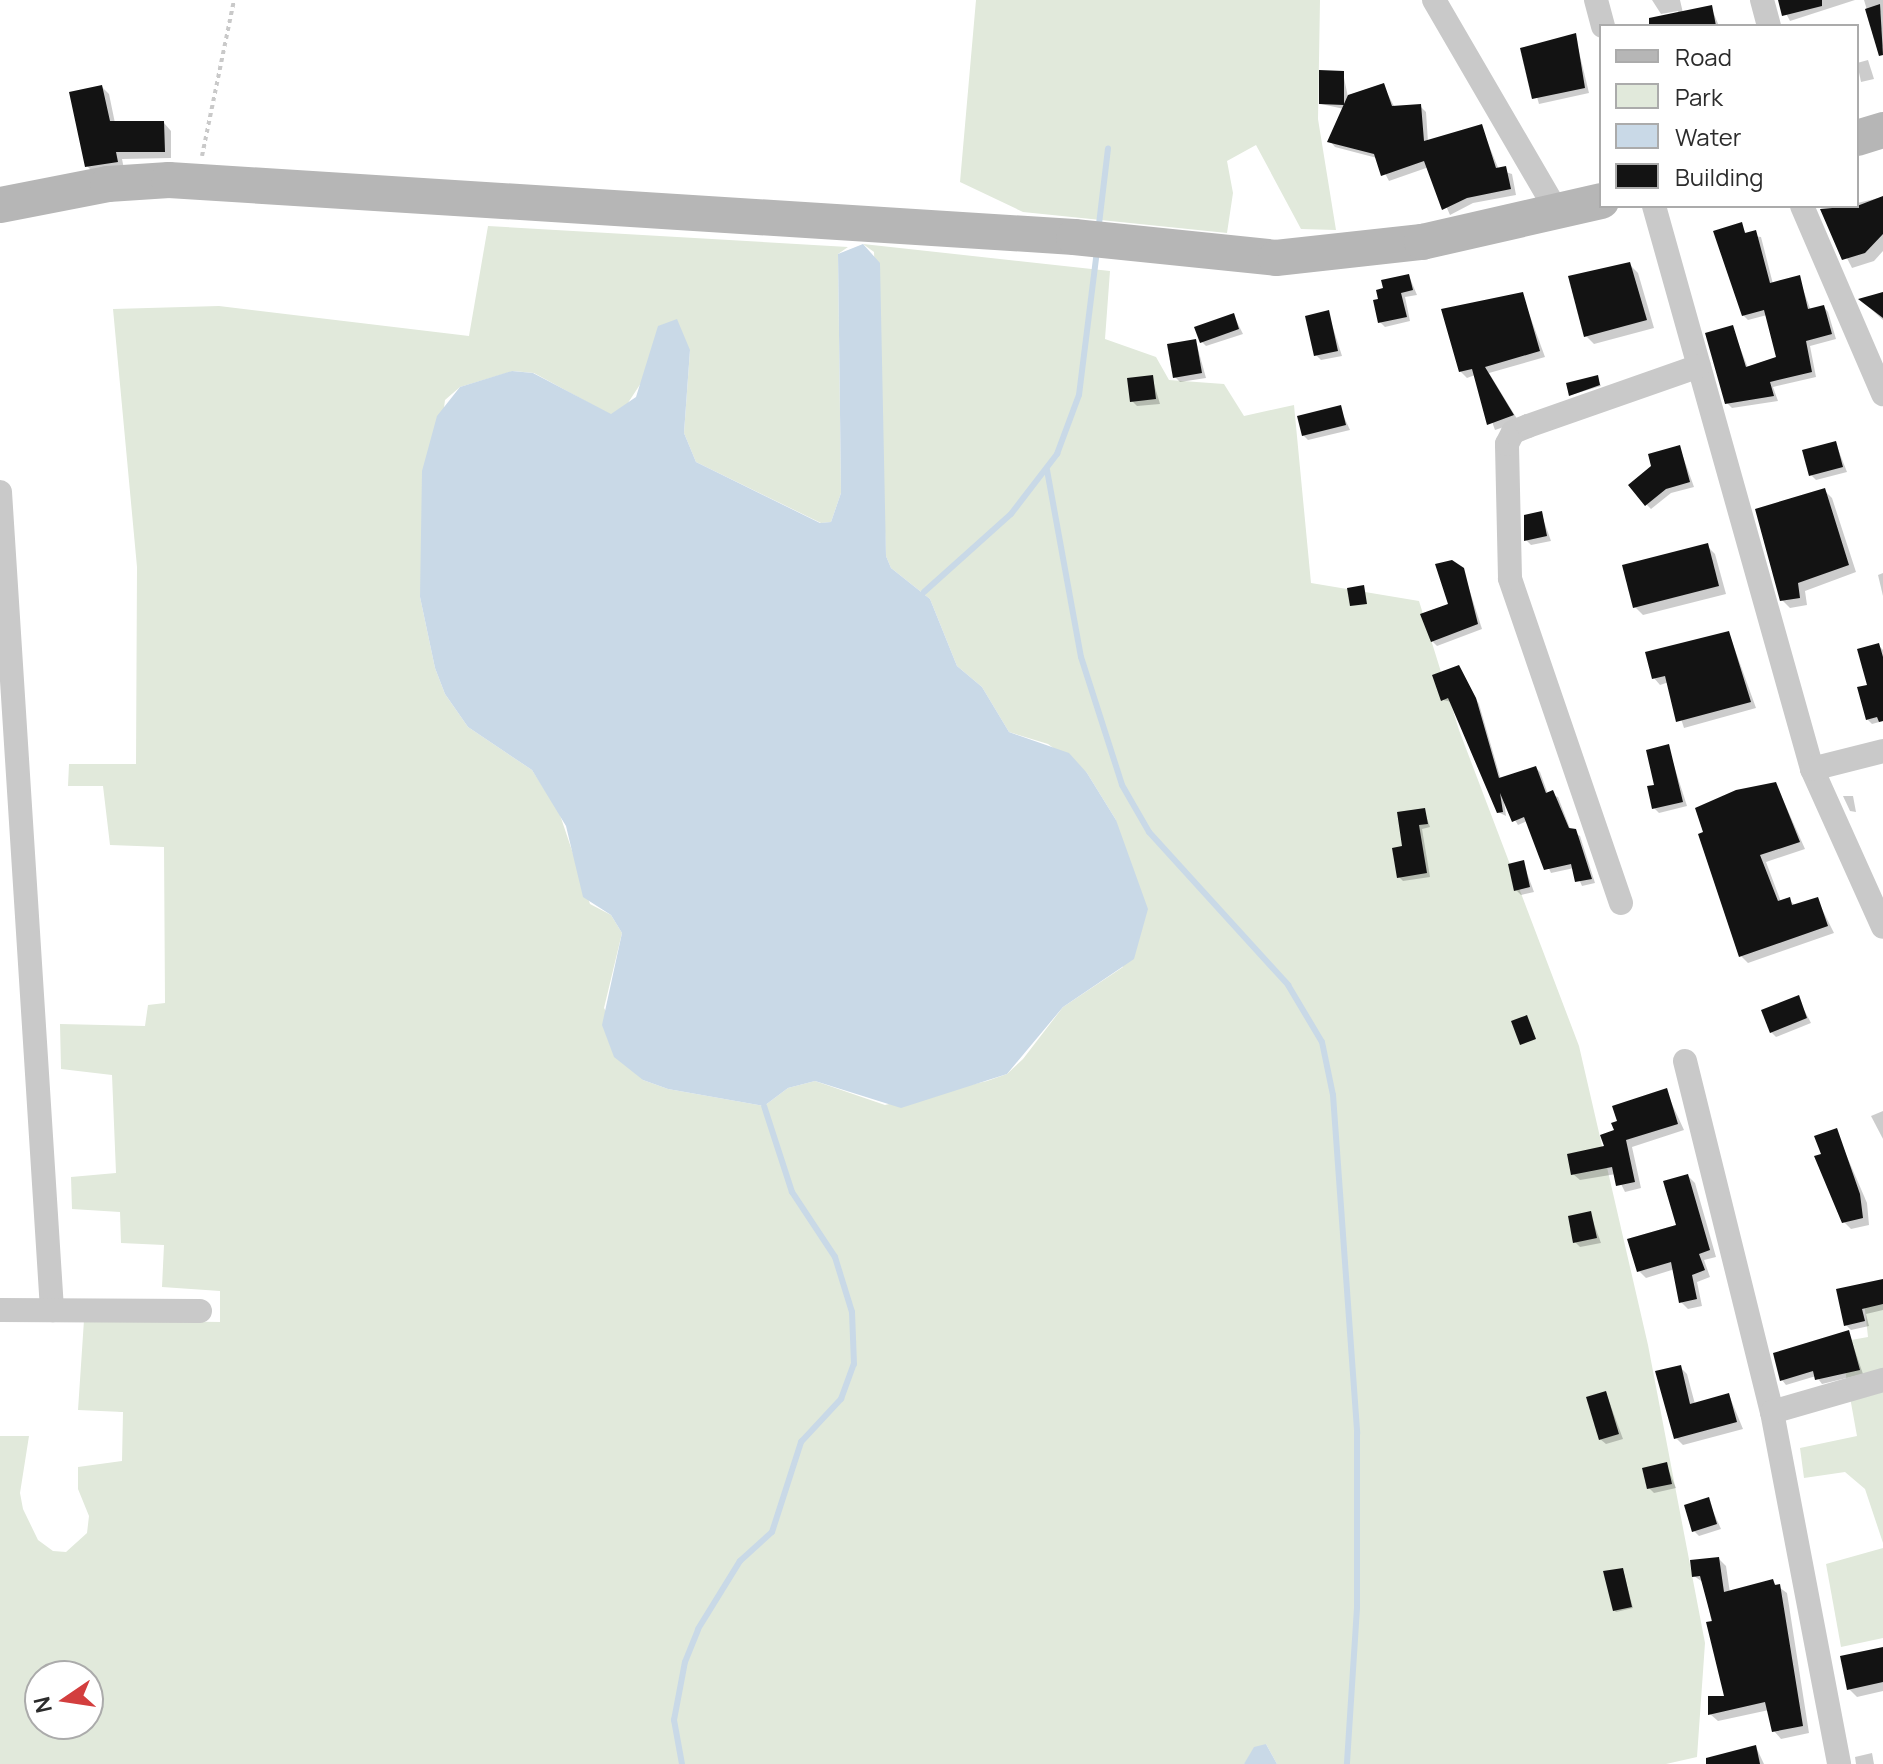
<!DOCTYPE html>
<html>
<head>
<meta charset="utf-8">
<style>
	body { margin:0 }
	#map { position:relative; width:1883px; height:1764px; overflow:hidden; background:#fff; font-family:Manrope,sans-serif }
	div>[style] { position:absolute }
	.green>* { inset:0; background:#e1e9db }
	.water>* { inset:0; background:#c9d9e7 }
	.shadow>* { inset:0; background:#0003 }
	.stream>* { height:6px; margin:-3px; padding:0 3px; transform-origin:3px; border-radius:3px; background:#c9d9e7 }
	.building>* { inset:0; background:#131313 }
	.path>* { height:4px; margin-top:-2px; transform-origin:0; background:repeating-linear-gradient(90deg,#c9c9c9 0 4px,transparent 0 8px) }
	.street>* { height:24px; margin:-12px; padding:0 12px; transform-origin:12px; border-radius:12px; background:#c9c9c9 }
	.secondary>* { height:36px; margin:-18px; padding:0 18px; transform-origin:18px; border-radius:18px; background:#b6b6b6 }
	span { translate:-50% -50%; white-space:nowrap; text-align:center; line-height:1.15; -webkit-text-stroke:8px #fff; paint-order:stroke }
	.legend { position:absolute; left:1599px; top:24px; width:260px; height:184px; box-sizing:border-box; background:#fff; border:2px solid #ababab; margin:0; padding:10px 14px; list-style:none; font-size:24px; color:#2c2c2c }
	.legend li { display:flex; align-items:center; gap:16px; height:40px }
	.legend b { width:40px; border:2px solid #ababab }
	.north { position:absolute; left:24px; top:1660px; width:80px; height:80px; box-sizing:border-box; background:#fff; border:2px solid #ababab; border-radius:50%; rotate:257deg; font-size:22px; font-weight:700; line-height:32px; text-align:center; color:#2c2c2c }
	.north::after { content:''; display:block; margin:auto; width:28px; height:36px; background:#d33e3e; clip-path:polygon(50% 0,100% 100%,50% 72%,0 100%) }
</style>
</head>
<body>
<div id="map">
	<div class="green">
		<div style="clip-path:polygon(976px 0,1320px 0,1318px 119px,1336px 230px,1301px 229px,1256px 145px,1227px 161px,1233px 193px,1227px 233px,1023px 212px,960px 182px)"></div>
		<div style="clip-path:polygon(evenodd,488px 226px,848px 247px,838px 254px,841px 493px,831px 522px,821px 523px,696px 462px,684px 433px,690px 350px,641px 383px,624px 409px,611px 415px,534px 373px,513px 371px,460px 387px,445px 400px,420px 597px,435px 668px,445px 694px,468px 727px,532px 770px,559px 812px,590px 904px,611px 915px,622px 933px,604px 1008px,643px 1080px,668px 1089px,764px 1106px,788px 1088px,815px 1081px,885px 1105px,987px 1081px,1007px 1074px,1023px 1059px,1063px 1007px,1123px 967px,1116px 820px,1087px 773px,1048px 744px,1009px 732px,982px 687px,957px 666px,930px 599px,891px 568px,886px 556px,874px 252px,863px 244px,1110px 271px,1105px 339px,1156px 357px,1169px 380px,1224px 384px,1244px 416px,1294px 405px,1311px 583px,1419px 601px,1459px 730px,1579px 1046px,1648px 1345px,1705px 1643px,1697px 1757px,1666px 1764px,1277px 1764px,1266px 1744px,1244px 1764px,0 1764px,0 1436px,29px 1436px,20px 1493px,23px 1509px,38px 1540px,53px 1551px,66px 1552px,87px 1533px,89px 1516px,78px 1489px,78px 1467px,122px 1461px,123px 1412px,78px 1410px,84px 1320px,220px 1322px,220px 1291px,162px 1287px,164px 1245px,121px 1243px,120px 1212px,72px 1209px,71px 1177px,116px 1173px,112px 1075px,61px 1069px,60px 1024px,145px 1026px,148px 1005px,165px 1003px,164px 847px,110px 845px,103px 786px,68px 786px,69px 764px,136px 764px,137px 567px,113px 309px,219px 306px,469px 336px,488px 226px,40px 1676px,88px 1676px,88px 1724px,40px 1724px,40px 1676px)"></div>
		<div style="clip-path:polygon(1883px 1287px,1883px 1543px,1865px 1489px,1845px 1472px,1804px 1478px,1800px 1448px,1857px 1436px,1840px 1342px,1868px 1337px,1863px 1292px)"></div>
		<div style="clip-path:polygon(1883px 1548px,1883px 1638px,1841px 1647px,1826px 1564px)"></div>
	</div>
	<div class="water">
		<div style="clip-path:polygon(863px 244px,880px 263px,886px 556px,891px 568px,930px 599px,957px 666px,982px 687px,1009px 732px,1069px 753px,1087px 773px,1116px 820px,1148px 909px,1134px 959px,1063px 1007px,1007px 1074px,901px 1108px,815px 1081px,788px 1088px,764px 1106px,668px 1089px,643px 1080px,614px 1057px,602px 1025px,622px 933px,611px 915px,583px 897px,566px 826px,532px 770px,468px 727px,445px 694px,435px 668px,420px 597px,422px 471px,437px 416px,460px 387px,512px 371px,533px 373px,611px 414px,636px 397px,658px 326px,677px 319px,690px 350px,684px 433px,696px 462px,820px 523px,831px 522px,841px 493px,838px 254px)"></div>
		<div style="clip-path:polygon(1266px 1744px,1277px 1764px,1244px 1764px,1254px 1747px)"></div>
	</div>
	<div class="shadow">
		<div style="clip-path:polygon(1652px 0,1680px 0,1683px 13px,1711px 7px,1719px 26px,1681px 26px,1678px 11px,1661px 14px)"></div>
		<div style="clip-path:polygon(1779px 0,1855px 0,1790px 21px)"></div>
		<div style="clip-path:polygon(1864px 0,1883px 0,1883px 54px,1879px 50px)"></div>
		<div style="clip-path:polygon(1575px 35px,1589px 93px,1539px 104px,1523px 49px)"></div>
		<div style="clip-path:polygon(1868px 60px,1874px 79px,1861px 82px,1857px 63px)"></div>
		<div style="clip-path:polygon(1343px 73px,1348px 97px,1383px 85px,1395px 108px,1420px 106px,1426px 112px,1428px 142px,1481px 126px,1499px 170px,1512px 174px,1516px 195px,1473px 203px,1450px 215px,1429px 167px,1389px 181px,1377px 158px,1335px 147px,1330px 141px,1344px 109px,1321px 104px)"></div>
		<div style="clip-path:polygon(102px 87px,109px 94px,115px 123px,164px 123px,171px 131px,171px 158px,122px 159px,124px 169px,94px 173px,87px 166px)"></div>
		<div style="clip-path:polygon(1883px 197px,1883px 251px,1874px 261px,1852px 268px,1823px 211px)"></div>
		<div style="clip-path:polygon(1741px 225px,1747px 235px,1761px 237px,1773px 284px,1799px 278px,1811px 311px,1824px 307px,1828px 312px,1836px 339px,1810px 346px,1816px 377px,1773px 387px,1778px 401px,1732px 408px,1727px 403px,1732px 327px,1748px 368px,1778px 358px,1767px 315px,1748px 320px,1743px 315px)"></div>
		<div style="clip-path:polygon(1630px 265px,1638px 273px,1654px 328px,1594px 344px,1586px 336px)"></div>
		<div style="clip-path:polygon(1409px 276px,1417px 295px,1405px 297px,1410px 321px,1385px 327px,1380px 322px)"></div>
		<div style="clip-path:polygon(1883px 292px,1883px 320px,1861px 300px)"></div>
		<div style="clip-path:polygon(1522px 294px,1545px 357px,1489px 373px,1519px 422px,1495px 430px,1475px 375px,1467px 378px,1460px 371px)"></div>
		<div style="clip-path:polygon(1328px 312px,1342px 356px,1321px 360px,1316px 355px)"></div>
		<div style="clip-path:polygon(1234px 316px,1243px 334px,1206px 346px,1201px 341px)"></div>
		<div style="clip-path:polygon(1196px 342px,1206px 378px,1180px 382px,1175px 377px)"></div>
		<div style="clip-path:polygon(1152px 377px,1160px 404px,1137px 406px,1132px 401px)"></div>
		<div style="clip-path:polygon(1597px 377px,1601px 386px,1571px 395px)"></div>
		<div style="clip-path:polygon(1340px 408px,1350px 430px,1308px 440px,1303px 435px)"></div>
		<div style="clip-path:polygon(1836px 444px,1847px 472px,1816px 480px,1811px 475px)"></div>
		<div style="clip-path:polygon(1680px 448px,1694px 487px,1671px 493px,1651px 509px,1646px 504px)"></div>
		<div style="clip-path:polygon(1825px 491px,1832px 498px,1856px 572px,1805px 591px,1807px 605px,1790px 608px,1782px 600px)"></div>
		<div style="clip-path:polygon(1541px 513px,1551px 541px,1531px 545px,1526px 540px)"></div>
		<div style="clip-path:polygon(1707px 546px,1715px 554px,1726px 594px,1643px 615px,1635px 607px)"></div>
		<div style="clip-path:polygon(1463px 570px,1482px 629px,1437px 646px,1432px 641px)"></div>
		<div style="clip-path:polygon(1883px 573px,1883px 596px,1878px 575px)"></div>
		<div style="clip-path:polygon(1729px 633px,1756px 708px,1684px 728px,1669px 682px,1660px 685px,1654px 678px)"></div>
		<div style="clip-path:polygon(1878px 645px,1883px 650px,1883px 721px,1872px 724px,1867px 719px)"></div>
		<div style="clip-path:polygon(1459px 667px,1479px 704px,1501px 780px,1536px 768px,1540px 772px,1548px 794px,1558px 797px,1571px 831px,1580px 836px,1595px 883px,1582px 886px,1574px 868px,1551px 873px,1527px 821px,1518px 825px,1504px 802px,1506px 816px,1498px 812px,1452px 702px,1443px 700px)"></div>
		<div style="clip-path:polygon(1668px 747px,1687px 806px,1659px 813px,1654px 808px,1656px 786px)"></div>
		<div style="clip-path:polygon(1776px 784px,1805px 849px,1766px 862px,1781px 902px,1789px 900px,1796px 906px,1817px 899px,1834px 933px,1748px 963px,1741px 956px,1701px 835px)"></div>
		<div style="clip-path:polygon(1843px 796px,1853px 796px,1856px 812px,1850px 811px)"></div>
		<div style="clip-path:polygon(1424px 810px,1430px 827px,1422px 829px,1430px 877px,1403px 881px,1399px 877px,1404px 848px)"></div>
		<div style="clip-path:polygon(1523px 862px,1534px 892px,1521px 895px,1516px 890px)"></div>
		<div style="clip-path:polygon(1798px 998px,1811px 1023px,1776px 1037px,1771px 1032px)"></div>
		<div style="clip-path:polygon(1666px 1091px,1684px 1130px,1632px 1147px,1641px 1188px,1625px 1192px,1616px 1174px,1580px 1180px,1573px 1174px)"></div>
		<div style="clip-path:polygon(1883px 1111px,1883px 1139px,1871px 1116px)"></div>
		<div style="clip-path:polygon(1836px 1131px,1867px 1203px,1869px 1225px,1851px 1229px,1843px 1221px,1823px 1155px)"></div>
		<div style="clip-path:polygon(1688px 1176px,1695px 1183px,1716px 1257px,1704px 1260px,1710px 1277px,1697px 1282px,1702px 1306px,1688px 1309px,1681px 1302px,1675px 1269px,1646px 1278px,1639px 1271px,1678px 1226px)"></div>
		<div style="clip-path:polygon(1590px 1213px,1601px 1243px,1580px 1247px,1575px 1242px)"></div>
		<div style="clip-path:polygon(1883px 1281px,1883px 1310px,1866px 1314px,1869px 1326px,1851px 1330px,1846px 1325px)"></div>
		<div style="clip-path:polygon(1849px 1333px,1863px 1374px,1822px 1384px,1816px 1376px,1786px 1385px,1782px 1380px)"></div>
		<div style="clip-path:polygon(1680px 1367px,1687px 1374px,1695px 1404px,1729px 1395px,1743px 1429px,1683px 1445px,1676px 1438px)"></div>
		<div style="clip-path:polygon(1606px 1393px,1623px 1439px,1606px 1444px,1600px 1439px)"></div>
		<div style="clip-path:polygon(1666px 1464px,1676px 1488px,1654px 1493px,1649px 1488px)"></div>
		<div style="clip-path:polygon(1708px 1500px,1721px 1529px,1699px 1536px,1694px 1531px)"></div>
		<div style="clip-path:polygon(1719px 1559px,1726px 1566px,1730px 1593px,1772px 1582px,1787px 1593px,1809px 1733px,1781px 1739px,1774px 1731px,1769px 1710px,1718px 1721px,1710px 1714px,1726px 1698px,1704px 1583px,1694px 1576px)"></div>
		<div style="clip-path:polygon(1623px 1570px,1633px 1608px,1616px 1612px,1614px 1610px)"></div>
		<div style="clip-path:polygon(1883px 1649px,1883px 1691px,1857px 1697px,1849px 1689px)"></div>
		<div style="clip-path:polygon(1756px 1747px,1764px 1764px,1739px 1764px)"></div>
		<div style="clip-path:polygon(1872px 1753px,1874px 1764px,1856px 1764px,1855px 1757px)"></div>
	</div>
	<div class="stream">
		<div style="left:1099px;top:224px;width:76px;rotate:-83.2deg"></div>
		<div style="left:1047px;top:470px;width:190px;rotate:79.7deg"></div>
		<div style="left:1081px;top:657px;width:134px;rotate:72.2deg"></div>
		<div style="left:1122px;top:785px;width:54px;rotate:60.1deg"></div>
		<div style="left:1149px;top:832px;width:207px;rotate:47.7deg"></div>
		<div style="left:1288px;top:985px;width:66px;rotate:59.2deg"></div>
		<div style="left:1322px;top:1042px;width:54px;rotate:78.3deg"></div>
		<div style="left:1333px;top:1095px;width:339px;rotate:85.9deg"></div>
		<div style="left:1357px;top:1433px;width:175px;rotate:90deg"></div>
		<div style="left:1357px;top:1608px;width:156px;rotate:93.7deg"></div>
		<div style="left:924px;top:592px;width:117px;rotate:-41.9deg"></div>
		<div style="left:1011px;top:514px;width:76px;rotate:-52.5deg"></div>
		<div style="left:1057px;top:454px;width:63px;rotate:-69.6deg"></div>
		<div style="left:1079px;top:395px;width:145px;rotate:-82.9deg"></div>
		<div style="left:682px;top:1764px;width:45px;rotate:-100.3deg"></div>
		<div style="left:674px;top:1720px;width:59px;rotate:-79.3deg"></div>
		<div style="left:685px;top:1662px;width:35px;rotate:-68deg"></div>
		<div style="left:698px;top:1629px;width:80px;rotate:-58.3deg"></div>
		<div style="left:740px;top:1561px;width:43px;rotate:-42.2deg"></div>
		<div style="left:772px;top:1532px;width:95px;rotate:-72.1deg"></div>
		<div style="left:801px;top:1442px;width:59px;rotate:-47.1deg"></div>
		<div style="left:841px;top:1399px;width:37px;rotate:-70deg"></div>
		<div style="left:854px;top:1364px;width:52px;rotate:-92.2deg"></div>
		<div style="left:852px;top:1312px;width:58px;rotate:-107.2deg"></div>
		<div style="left:835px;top:1257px;width:78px;rotate:-123.5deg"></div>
		<div style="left:792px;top:1192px;width:90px;rotate:-108deg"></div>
	</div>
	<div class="building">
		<div style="clip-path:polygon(1778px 0,1822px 0,1822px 6px,1782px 16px)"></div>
		<div style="clip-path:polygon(1880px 4px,1883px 55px,1879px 56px,1865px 9px)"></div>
		<div style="clip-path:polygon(1712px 5px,1716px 26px,1649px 26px,1649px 18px)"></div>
		<div style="clip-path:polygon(1576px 33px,1585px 88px,1532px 99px,1520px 48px)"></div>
		<div style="clip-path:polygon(1319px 70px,1344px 71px,1344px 105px,1319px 104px)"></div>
		<div style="clip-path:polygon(1384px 83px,1392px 106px,1421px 104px,1424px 141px,1482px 124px,1496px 168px,1506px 166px,1511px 189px,1467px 198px,1442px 210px,1424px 161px,1381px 176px,1374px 154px,1327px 142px,1348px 95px)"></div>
		<div style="clip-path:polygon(102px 85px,110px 121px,164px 121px,165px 152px,116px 152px,118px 162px,85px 167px,69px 92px)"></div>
		<div style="clip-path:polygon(1883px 196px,1883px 234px,1865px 253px,1842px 260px,1820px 209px,1857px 206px)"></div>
		<div style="clip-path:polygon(1742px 222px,1745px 233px,1756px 230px,1770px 283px,1800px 275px,1808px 309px,1824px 305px,1832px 334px,1806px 341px,1812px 372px,1770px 382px,1774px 396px,1725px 404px,1705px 333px,1733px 325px,1746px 367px,1776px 357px,1764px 310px,1742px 316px,1713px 231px)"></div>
		<div style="clip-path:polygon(1630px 262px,1647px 320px,1584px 337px,1568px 276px)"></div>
		<div style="clip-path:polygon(1409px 274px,1413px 290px,1401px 293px,1407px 317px,1378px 323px,1373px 300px,1378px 299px,1376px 290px,1383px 288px,1381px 280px)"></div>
		<div style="clip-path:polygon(1523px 292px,1540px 351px,1485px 367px,1514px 415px,1487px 425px,1472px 369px,1459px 372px,1441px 309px)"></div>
		<div style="clip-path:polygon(1883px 292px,1883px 318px,1858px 299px)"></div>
		<div style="clip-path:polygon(1329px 310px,1338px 351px,1314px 356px,1305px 316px)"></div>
		<div style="clip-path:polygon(1234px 313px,1239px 329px,1200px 343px,1194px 327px)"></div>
		<div style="clip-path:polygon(1196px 339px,1202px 373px,1173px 378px,1167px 344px)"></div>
		<div style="clip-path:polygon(1153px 375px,1156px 399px,1130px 402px,1127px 378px)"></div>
		<div style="clip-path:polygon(1598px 375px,1600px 385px,1569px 396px,1566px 383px)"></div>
		<div style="clip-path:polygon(1341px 405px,1346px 425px,1302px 436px,1297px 416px)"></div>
		<div style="clip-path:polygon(1836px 441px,1843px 467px,1809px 476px,1802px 450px)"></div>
		<div style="clip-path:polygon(1680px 445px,1690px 482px,1666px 489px,1645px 506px,1628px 485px,1651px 466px,1648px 454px)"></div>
		<div style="clip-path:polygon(1825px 488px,1849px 565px,1798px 583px,1800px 598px,1780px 601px,1755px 509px)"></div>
		<div style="clip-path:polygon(1542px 511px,1547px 536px,1524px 541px,1524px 515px)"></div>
		<div style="clip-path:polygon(1708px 543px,1719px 586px,1633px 608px,1622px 565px)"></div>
		<div style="clip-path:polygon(1452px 560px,1464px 568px,1478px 624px,1431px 642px,1420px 614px,1448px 604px,1435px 564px)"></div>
		<div style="clip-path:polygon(1364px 585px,1367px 604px,1350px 606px,1347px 588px)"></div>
		<div style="clip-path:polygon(1729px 631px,1751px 702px,1676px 722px,1665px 676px,1652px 679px,1645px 652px)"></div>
		<div style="clip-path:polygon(1879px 643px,1883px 657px,1883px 721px,1879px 722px,1877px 717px,1866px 720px,1857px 687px,1867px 685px,1857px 649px)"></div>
		<div style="clip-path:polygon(1459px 665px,1476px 698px,1499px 778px,1536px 766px,1546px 793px,1553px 790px,1569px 828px,1576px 829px,1592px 879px,1575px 882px,1571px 864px,1544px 870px,1524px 817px,1512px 822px,1500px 793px,1503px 812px,1497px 813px,1448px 698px,1441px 701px,1432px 675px)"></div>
		<div style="clip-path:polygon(1669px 744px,1683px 802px,1652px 809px,1647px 786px,1654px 785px,1646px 750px)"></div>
		<div style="clip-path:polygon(1776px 782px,1800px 842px,1760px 855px,1778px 901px,1790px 897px,1792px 905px,1818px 897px,1828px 926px,1739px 957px,1698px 834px,1703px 832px,1695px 808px,1736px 790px)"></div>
		<div style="clip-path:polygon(1425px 808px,1428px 824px,1419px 825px,1427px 873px,1397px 878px,1392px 848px,1402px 846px,1397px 812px)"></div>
		<div style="clip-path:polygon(1524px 860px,1530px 887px,1514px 891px,1508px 864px)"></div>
		<div style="clip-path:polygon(1799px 995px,1807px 1018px,1770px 1033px,1761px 1010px)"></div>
		<div style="clip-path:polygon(1527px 1015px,1536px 1039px,1520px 1045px,1511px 1021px)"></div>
		<div style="clip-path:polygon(1667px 1088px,1678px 1124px,1626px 1140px,1635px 1182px,1616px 1186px,1612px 1167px,1571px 1175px,1567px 1154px,1604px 1146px,1600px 1135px,1614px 1130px,1611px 1123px,1617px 1121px,1612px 1106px)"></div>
		<div style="clip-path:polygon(1837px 1128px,1860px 1194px,1863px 1218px,1842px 1223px,1814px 1156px,1821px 1154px,1814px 1136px)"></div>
		<div style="clip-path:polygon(1688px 1174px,1710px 1250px,1699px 1254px,1705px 1270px,1692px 1275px,1697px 1299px,1679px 1303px,1671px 1262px,1637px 1272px,1627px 1239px,1676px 1225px,1663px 1181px)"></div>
		<div style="clip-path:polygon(1591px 1211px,1597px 1238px,1573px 1243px,1568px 1216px)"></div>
		<div style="clip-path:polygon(1883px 1279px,1883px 1304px,1862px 1309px,1865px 1321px,1844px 1326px,1836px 1289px)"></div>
		<div style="clip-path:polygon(1849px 1330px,1860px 1370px,1815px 1380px,1813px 1371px,1780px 1381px,1773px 1353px)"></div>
		<div style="clip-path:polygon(1681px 1365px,1690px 1404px,1729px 1393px,1737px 1422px,1674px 1439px,1655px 1371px)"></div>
		<div style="clip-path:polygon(1606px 1391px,1619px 1434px,1599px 1440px,1586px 1397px)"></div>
		<div style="clip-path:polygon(1667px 1462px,1672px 1484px,1647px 1489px,1642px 1468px)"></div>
		<div style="clip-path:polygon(1709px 1497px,1717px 1524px,1692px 1532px,1684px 1505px)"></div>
		<div style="clip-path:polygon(1719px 1557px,1724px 1592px,1773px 1579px,1775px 1585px,1780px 1584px,1803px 1726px,1772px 1732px,1765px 1702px,1708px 1715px,1708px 1696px,1724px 1696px,1706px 1622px,1712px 1621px,1700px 1576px,1692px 1577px,1690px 1560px)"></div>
		<div style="clip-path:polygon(1623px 1568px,1632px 1607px,1613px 1611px,1603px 1571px)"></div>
		<div style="clip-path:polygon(1883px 1647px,1883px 1682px,1847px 1690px,1840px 1656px)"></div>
		<div style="clip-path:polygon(1756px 1745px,1760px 1764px,1706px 1764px,1706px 1758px)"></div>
	</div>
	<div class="path">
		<div style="left:202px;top:156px;width:159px;rotate:-78.4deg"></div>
	</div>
	<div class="street">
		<div style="left:1434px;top:0;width:243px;rotate:59.8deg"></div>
		<div style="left:1596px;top:0;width:27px;rotate:75deg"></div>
		<div style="left:1762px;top:0;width:27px;rotate:75deg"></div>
		<div style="left:1654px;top:206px;width:585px;rotate:74.32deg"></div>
		<div style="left:1812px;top:769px;width:173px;rotate:65.8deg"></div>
		<div style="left:1802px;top:206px;width:205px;rotate:66.7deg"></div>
		<div style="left:0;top:492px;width:820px;rotate:86.36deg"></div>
		<div style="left:1812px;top:769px;width:73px;rotate:-14.2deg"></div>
		<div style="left:1621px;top:903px;width:343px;rotate:-108.9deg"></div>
		<div style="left:1510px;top:578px;width:134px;rotate:-91.3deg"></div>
		<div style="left:1507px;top:444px;width:13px;rotate:-63deg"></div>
		<div style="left:1513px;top:432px;width:16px;rotate:-22deg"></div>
		<div style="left:1528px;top:426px;width:181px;rotate:-19.3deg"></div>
		<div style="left:1685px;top:1061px;width:362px;rotate:76.1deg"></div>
		<div style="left:1772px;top:1412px;width:358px;rotate:79.2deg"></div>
		<div style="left:0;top:1310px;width:200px;rotate:0.3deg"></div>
		<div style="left:1772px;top:1412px;width:116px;rotate:-16.1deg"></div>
	</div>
	<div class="secondary">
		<div style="left:1857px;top:138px;width:27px;rotate:-17deg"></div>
		<div style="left:0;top:205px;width:110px;rotate:-11deg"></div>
		<div style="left:108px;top:184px;width:61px;rotate:-3.8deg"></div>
		<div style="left:169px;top:180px;width:907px;rotate:3.6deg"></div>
		<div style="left:1074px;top:237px;width:203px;rotate:5.9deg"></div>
		<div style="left:1276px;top:258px;width:147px;rotate:-6.3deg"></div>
		<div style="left:1422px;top:242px;width:184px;rotate:-12.9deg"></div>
	</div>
	<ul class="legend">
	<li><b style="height:10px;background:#b6b6b6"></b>Road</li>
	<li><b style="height:22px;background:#e1e9db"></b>Park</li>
	<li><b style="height:22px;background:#c9d9e7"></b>Water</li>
	<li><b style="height:22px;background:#131313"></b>Building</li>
	</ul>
	<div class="north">N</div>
</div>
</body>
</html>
